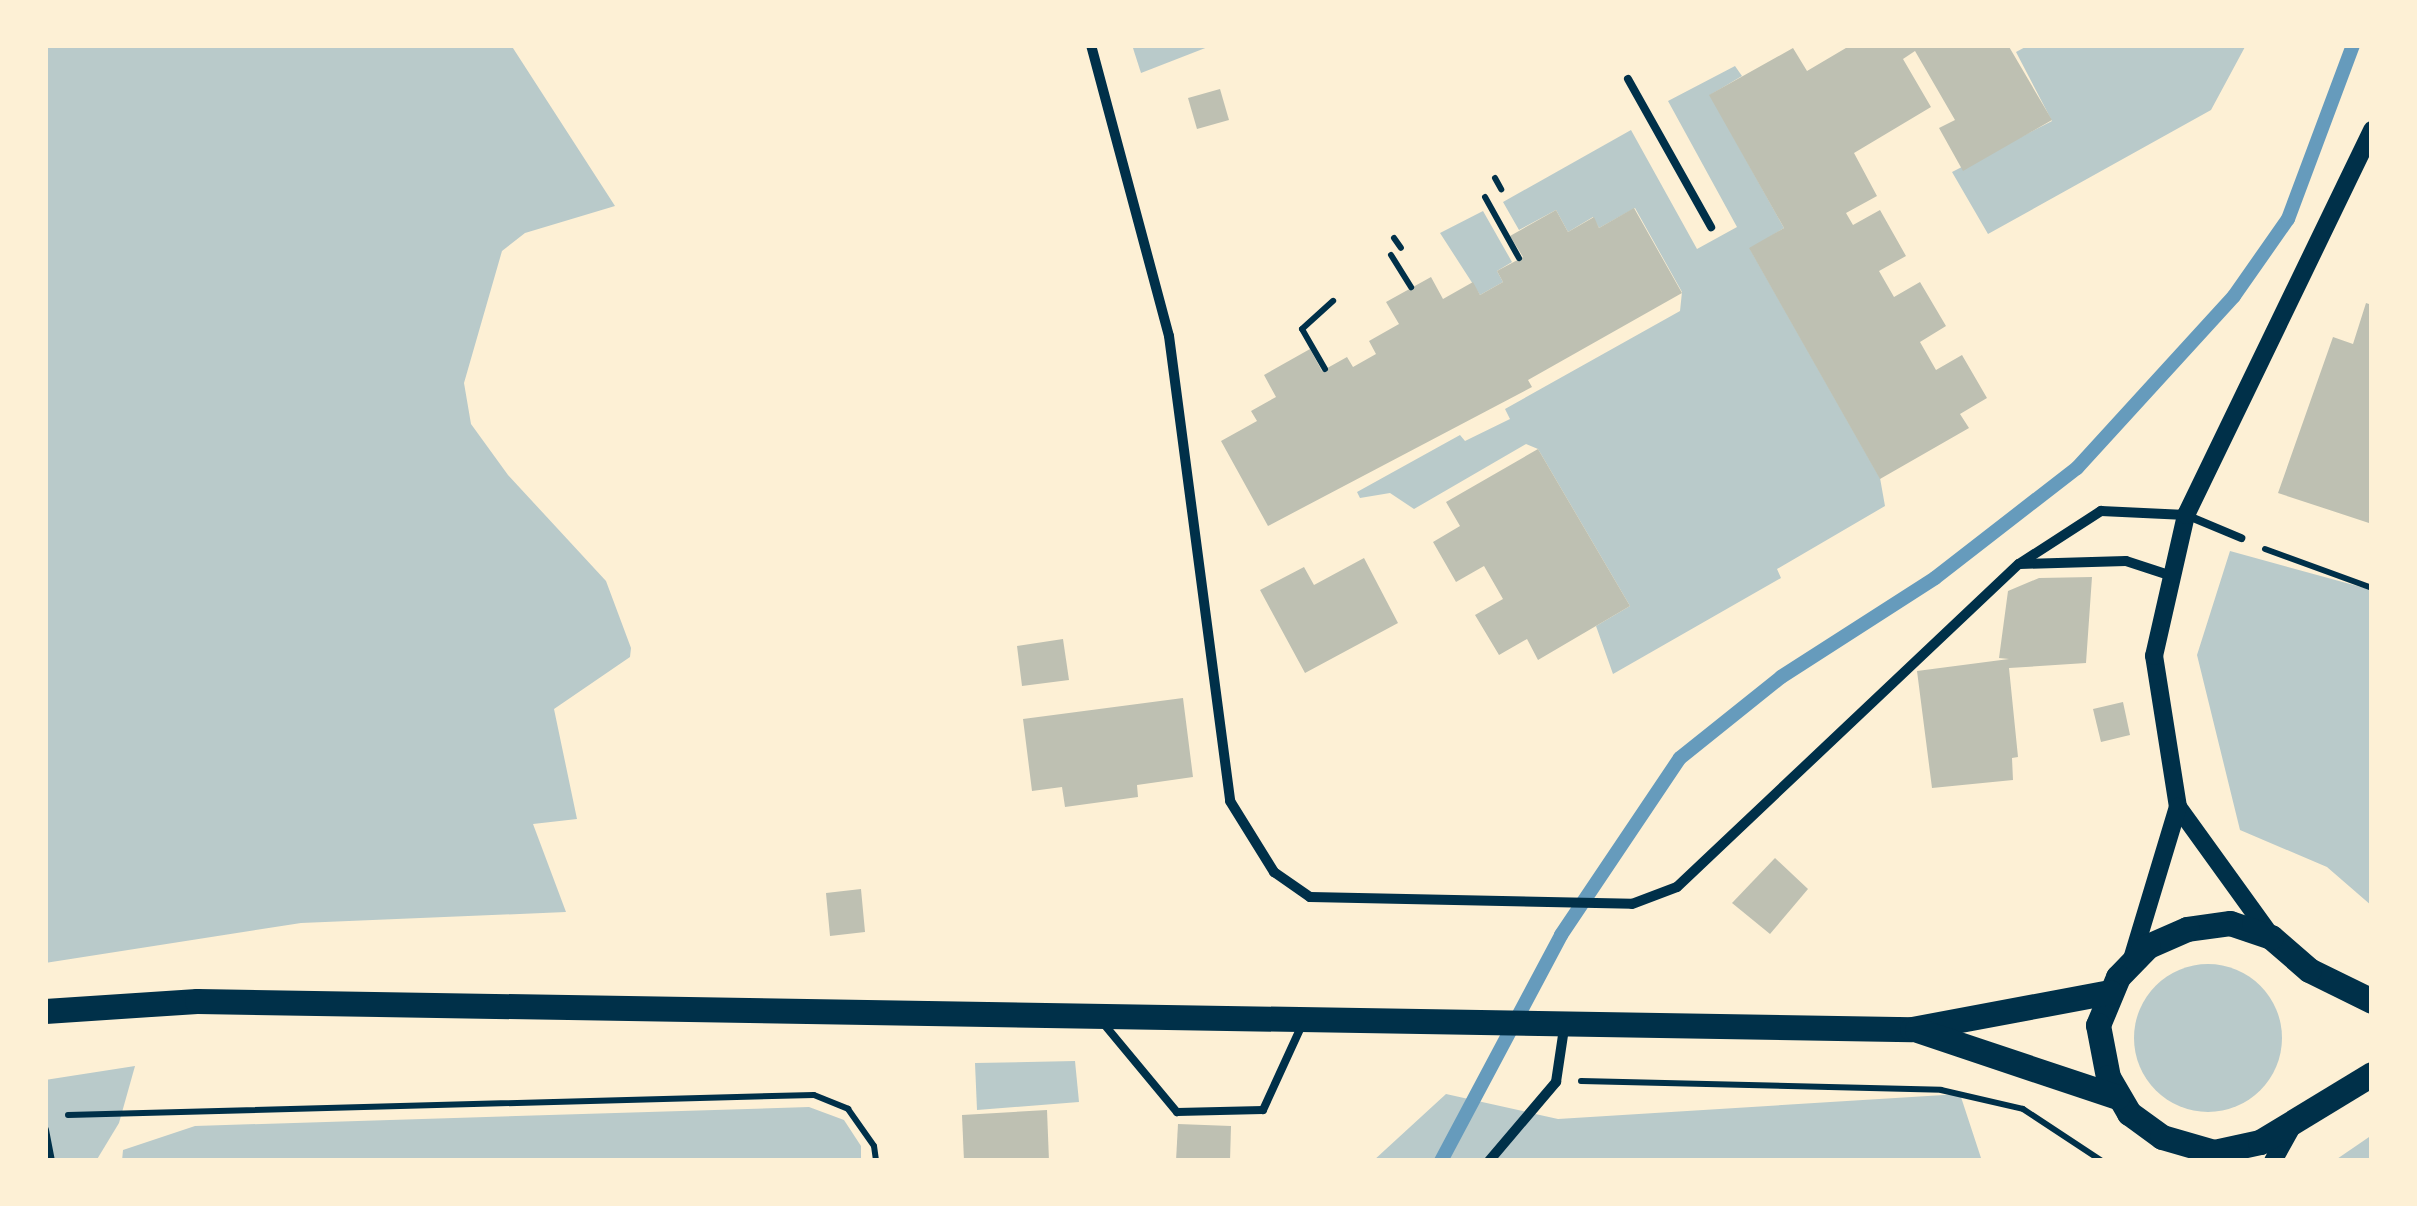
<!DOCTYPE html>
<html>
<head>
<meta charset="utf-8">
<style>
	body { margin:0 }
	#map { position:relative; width:2417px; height:1206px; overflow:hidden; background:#fdf0d5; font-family:"Work Sans",sans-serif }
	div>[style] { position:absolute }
	.green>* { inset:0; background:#b9caca }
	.round { border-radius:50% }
	.stream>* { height:14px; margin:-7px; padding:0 7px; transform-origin:7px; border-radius:7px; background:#669bbc }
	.building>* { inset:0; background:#bec0b2 }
	.path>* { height:6px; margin:-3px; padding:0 3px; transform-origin:3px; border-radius:3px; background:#003049 }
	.service>* { height:8px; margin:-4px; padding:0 4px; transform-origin:4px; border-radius:4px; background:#003049 }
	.minor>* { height:10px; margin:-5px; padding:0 5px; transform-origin:5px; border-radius:5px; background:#003049 }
	.tertiary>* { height:18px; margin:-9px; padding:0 9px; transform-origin:9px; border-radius:9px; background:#003049 }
	.primary>* { height:25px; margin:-12.5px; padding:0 12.5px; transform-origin:12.5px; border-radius:12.5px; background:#003049 }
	span { translate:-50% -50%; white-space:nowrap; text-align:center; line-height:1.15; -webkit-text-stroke:10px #fdf0d5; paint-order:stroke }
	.frame { position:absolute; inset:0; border:48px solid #fdf0d5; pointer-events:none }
</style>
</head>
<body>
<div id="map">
	<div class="green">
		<div style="clip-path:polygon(45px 45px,511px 45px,615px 206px,525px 233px,502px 251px,464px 383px,471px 424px,508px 475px,606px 581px,631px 648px,630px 657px,554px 709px,577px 819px,533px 824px,566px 912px,301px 923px,45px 963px)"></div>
		<div style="clip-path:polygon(1132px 45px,1213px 45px,1141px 73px)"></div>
		<div style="clip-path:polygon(2029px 45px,2246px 45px,2211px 110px,1988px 234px,1952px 172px,2052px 121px,2016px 52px)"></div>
		<div style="clip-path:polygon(1735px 66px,1742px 76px,1710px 95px,1784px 228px,1750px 249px,1880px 478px,1885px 506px,1777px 569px,1781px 578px,1613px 674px,1596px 626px,1630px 606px,1538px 449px,1526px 444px,1414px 509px,1390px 493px,1360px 498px,1357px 492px,1460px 435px,1465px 441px,1510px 419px,1505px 409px,1680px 311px,1682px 292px,1635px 208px,1599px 228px,1593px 217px,1568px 232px,1556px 210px,1519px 230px,1503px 202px,1631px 130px,1697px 249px,1737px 227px,1668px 101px)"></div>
		<div style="clip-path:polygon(1483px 211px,1512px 262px,1497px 271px,1503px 282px,1480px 295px,1440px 233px)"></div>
		<div style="clip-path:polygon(2230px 551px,2372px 590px,2372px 906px,2327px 867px,2240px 830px,2197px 655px)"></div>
		<div class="round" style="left:2134px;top:964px;width:148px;height:148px"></div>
		<div style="clip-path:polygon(1075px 1061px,1079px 1102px,977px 1110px,975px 1063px)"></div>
		<div style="clip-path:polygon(135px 1066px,119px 1123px,96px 1161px,45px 1161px,45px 1080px)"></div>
		<div style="clip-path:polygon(1446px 1094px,1558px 1119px,1960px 1094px,1982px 1161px,1373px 1161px)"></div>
		<div style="clip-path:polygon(809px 1107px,844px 1120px,861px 1146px,861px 1161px,122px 1161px,123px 1150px,195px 1126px)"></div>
		<div style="clip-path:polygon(2372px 1135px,2372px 1161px,2334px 1161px)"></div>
	</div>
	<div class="stream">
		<div style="left:1441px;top:1161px;width:256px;rotate:-62deg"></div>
		<div style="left:1561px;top:935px;width:213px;rotate:-56.1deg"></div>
		<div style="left:1680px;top:758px;width:129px;rotate:-38.7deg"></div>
		<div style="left:1781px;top:677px;width:183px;rotate:-32.7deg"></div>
		<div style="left:1935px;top:578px;width:180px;rotate:-37.8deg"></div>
		<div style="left:2077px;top:468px;width:233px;rotate:-47.6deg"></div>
		<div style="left:2234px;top:296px;width:94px;rotate:-55deg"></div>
		<div style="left:2288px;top:219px;width:186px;rotate:-69.5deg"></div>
	</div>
	<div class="building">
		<div style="clip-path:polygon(1851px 45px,2008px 45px,2052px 120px,1963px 171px,1939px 128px,1955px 120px,1915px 51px,1903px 59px,1931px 107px,1854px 153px,1877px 196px,1846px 213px,1853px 225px,1880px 210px,1906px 256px,1879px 271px,1894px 297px,1920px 282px,1946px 326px,1920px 342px,1936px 370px,1962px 355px,1987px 398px,1960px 414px,1969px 428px,1880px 479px,1749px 248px,1784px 228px,1709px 95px,1793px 48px,1807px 71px)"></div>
		<div style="clip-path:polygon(1220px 89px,1229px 120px,1197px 129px,1188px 98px)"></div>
		<div style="clip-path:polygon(1634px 208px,1682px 293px,1528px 380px,1532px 387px,1268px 526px,1221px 441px,1257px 421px,1251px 411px,1276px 397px,1264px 375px,1310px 349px,1322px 371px,1347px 357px,1353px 367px,1376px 354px,1369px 341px,1399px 324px,1386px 302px,1431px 277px,1443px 299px,1473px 282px,1480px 295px,1503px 282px,1497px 271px,1523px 257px,1510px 236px,1556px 210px,1568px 232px,1594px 217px,1599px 228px)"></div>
		<div style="clip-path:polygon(2366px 303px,2372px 305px,2372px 524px,2278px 493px,2333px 337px,2353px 344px)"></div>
		<div style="clip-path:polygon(1538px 449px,1630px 606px,1538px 660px,1527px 639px,1499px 655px,1475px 615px,1503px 599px,1484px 566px,1456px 582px,1433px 542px,1460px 526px,1446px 502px)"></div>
		<div style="clip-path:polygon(1364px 558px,1398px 623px,1305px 673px,1260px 590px,1304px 567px,1314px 585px)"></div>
		<div style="clip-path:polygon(2092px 577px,2086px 663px,2009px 668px,2018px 757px,2012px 758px,2013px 780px,1932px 788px,1917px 671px,2009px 659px,1999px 658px,2008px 591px,2039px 578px)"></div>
		<div style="clip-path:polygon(1063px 639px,1069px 680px,1022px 686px,1017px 646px)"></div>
		<div style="clip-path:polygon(1183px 698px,1193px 777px,1137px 785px,1138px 797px,1065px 807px,1062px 787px,1032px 791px,1023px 719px)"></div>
		<div style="clip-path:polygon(2123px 702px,2130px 735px,2101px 742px,2093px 709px)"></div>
		<div style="clip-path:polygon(1775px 858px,1808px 889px,1770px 934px,1732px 903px)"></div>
		<div style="clip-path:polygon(861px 889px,865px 932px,830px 936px,826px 893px)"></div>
		<div style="clip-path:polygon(1047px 1110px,1049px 1161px,964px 1161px,962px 1115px)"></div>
		<div style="clip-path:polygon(1178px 1124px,1231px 1126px,1230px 1161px,1176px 1161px)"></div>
	</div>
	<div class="path">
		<div style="left:1495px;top:178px;width:13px;rotate:61deg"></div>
		<div style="left:1485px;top:197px;width:70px;rotate:60.9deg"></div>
		<div style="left:1394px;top:238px;width:12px;rotate:55deg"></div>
		<div style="left:1391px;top:255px;width:38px;rotate:58deg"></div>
		<div style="left:1325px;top:369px;width:46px;rotate:-119.9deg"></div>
		<div style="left:1302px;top:329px;width:42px;rotate:-42.1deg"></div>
		<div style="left:2265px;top:549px;width:114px;rotate:20deg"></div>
		<div style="left:1581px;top:1081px;width:360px;rotate:1.4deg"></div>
		<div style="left:1941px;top:1090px;width:84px;rotate:13deg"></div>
		<div style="left:2023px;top:1109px;width:95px;rotate:33.4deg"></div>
		<div style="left:68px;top:1115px;width:746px;rotate:-1.54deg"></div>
		<div style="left:814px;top:1095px;width:37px;rotate:22deg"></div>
		<div style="left:848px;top:1109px;width:45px;rotate:54.9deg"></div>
		<div style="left:874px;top:1146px;width:15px;rotate:82deg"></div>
	</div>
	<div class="service">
		<div style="left:1628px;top:79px;width:170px;rotate:60.7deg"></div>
		<div style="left:2186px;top:515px;width:60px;rotate:22.7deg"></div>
		<div style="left:1103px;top:1023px;width:116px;rotate:50.3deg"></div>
		<div style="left:1177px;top:1112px;width:86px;rotate:-1.3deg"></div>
		<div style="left:1263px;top:1110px;width:94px;rotate:-65.4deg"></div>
		<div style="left:45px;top:1130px;width:32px;rotate:79deg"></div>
	</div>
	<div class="minor">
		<div style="left:1091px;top:45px;width:301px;rotate:75deg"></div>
		<div style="left:1169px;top:336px;width:469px;rotate:82.5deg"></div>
		<div style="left:1230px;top:801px;width:84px;rotate:58.2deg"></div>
		<div style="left:1274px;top:872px;width:44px;rotate:34.8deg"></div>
		<div style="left:1310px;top:897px;width:322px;rotate:1.2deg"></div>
		<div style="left:1632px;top:904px;width:48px;rotate:-20.7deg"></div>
		<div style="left:1677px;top:887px;width:470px;rotate:-43.4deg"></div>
		<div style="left:2019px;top:564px;width:98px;rotate:-32.9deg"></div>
		<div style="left:2101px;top:511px;width:85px;rotate:2.7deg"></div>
		<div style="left:2020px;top:564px;width:106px;rotate:-1.6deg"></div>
		<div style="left:2126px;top:561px;width:45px;rotate:18deg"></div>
		<div style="left:1489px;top:1161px;width:104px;rotate:-49.7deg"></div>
		<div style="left:1556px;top:1082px;width:61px;rotate:-81.5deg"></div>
	</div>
	<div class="tertiary">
		<div style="left:2271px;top:936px;width:159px;rotate:-125.8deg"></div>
		<div style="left:2178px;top:807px;width:153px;rotate:-99deg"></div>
		<div style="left:2154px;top:656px;width:145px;rotate:-77.2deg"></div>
		<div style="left:2186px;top:515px;width:428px;rotate:-64.2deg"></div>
		<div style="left:2132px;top:959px;width:159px;rotate:-73.2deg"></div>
		<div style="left:2273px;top:1161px;width:39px;rotate:-61deg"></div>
	</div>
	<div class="primary">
		<div style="left:2372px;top:1001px;width:70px;rotate:-153.8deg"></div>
		<div style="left:2309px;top:970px;width:50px;rotate:-139deg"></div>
		<div style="left:2271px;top:937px;width:43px;rotate:-161.1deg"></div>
		<div style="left:2230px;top:923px;width:43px;rotate:172.1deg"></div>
		<div style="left:2187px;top:929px;width:43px;rotate:156.4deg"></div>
		<div style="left:2148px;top:946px;width:43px;rotate:134.1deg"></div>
		<div style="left:2118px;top:977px;width:52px;rotate:112.6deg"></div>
		<div style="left:2098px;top:1025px;width:53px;rotate:79.1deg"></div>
		<div style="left:2108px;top:1077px;width:42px;rotate:59.7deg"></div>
		<div style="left:2129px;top:1113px;width:41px;rotate:36deg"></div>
		<div style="left:2162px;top:1137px;width:54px;rotate:16.1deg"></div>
		<div style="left:2214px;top:1152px;width:47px;rotate:-12.3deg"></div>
		<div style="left:2260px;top:1142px;width:131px;rotate:-31.3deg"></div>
		<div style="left:45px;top:1011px;width:152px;rotate:-3.8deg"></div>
		<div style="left:197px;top:1001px;width:1715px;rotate:0.94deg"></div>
		<div style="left:1912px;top:1029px;width:201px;rotate:-10.6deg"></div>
		<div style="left:1917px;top:1030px;width:211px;rotate:18.5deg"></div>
	</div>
	<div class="frame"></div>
</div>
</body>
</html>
